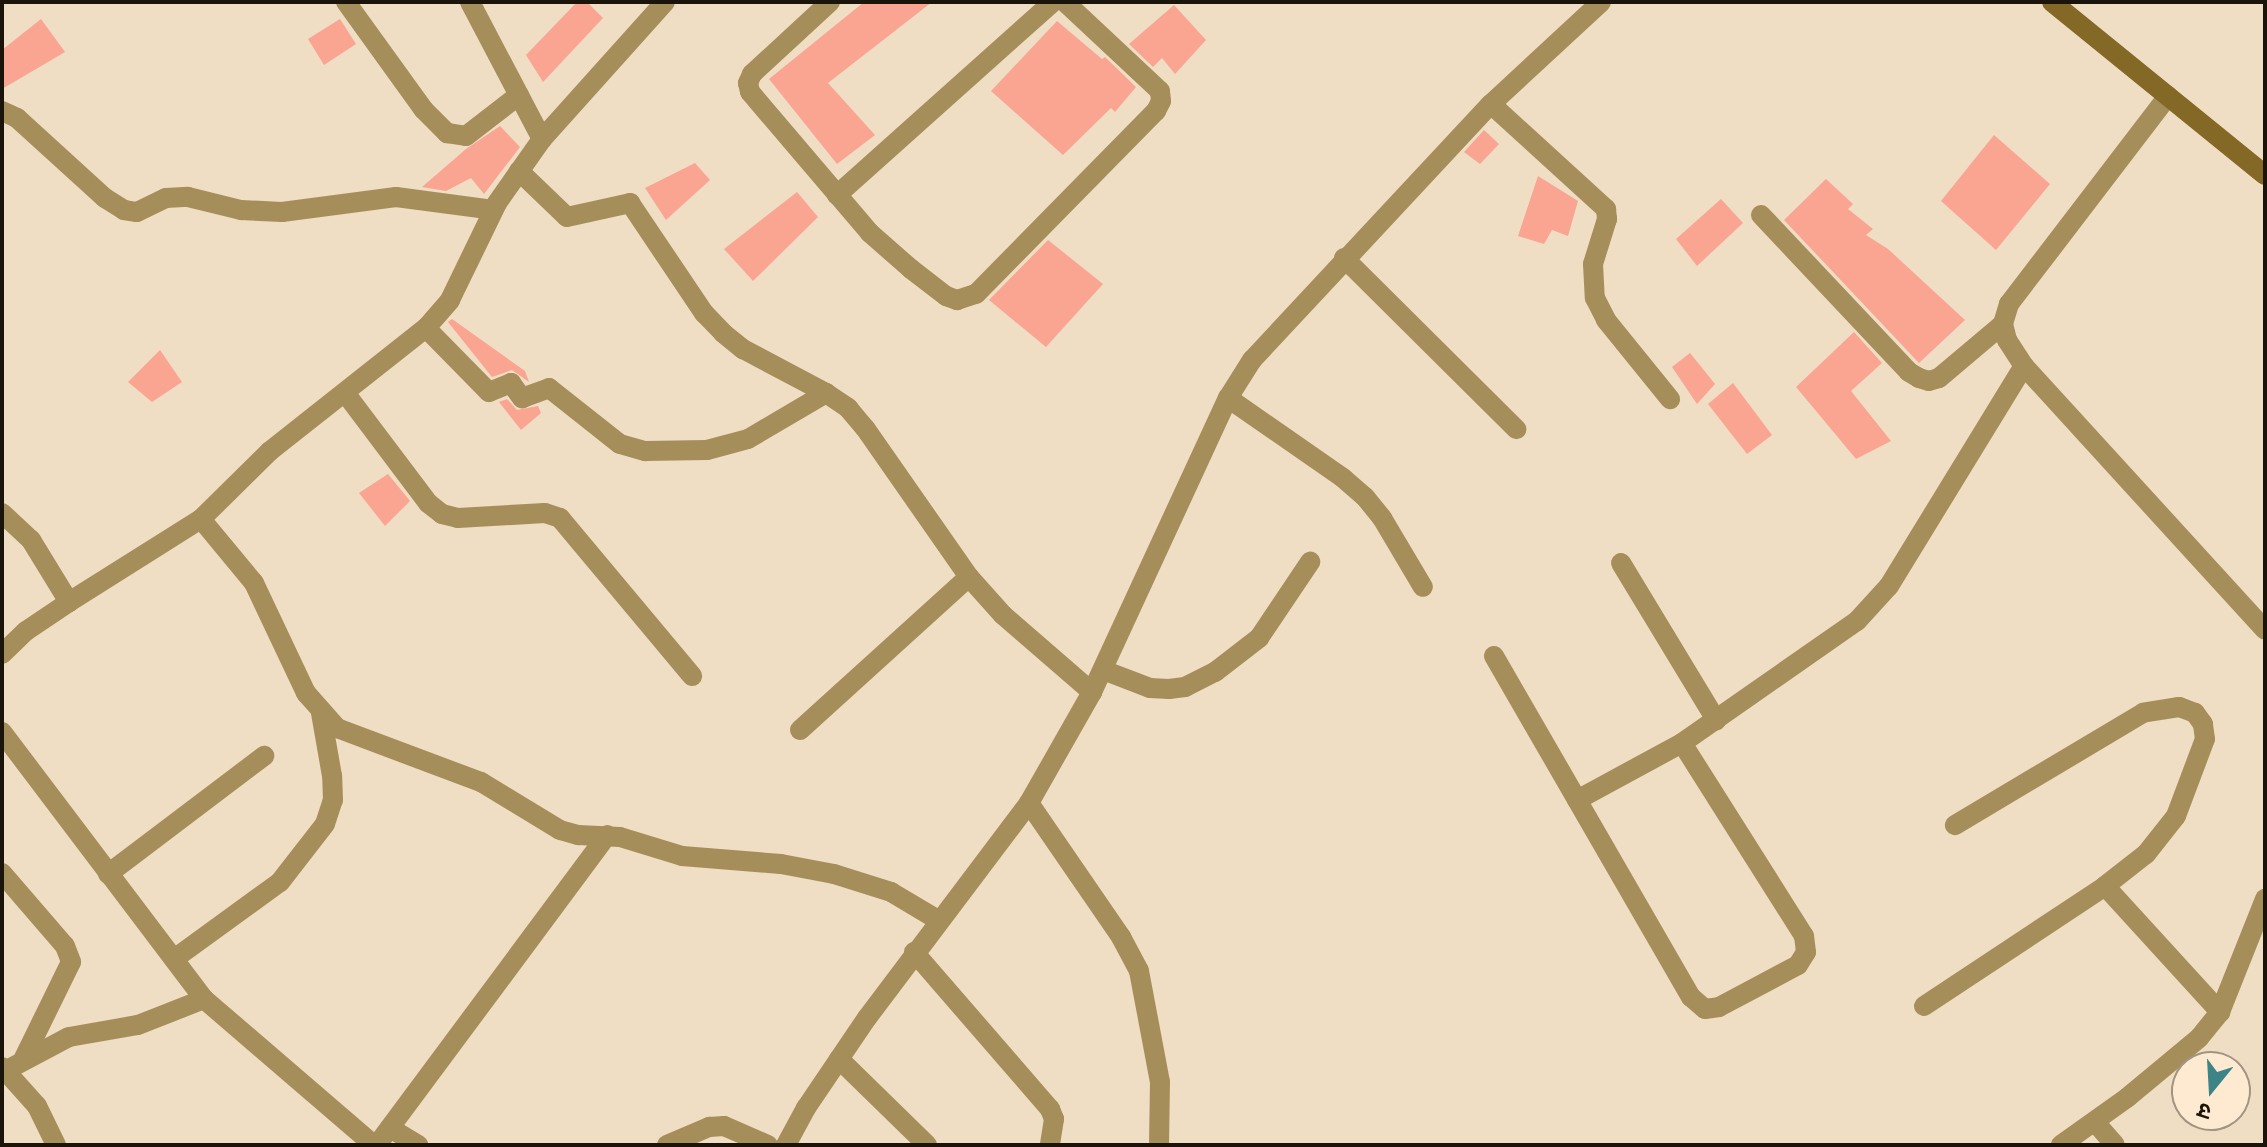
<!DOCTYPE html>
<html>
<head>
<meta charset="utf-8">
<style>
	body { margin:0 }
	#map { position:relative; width:2267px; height:1147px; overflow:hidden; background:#efddc4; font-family:"Space Grotesk","Noto Sans Devanagari",sans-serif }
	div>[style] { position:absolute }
	.building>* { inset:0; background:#faa591 }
	.service>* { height:20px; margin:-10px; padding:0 10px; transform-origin:10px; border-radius:10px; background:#a68e5b }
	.minor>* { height:20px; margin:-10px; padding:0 10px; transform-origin:10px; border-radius:10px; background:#a68e5b }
	.secondary>* { height:20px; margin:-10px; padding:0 10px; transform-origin:10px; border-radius:10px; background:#846826 }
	span { translate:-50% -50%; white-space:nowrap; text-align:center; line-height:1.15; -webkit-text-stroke:8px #fdead1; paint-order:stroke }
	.frame { position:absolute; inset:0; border:4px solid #1a140b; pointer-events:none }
	.north { position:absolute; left:2171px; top:1051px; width:80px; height:80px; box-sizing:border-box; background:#fdead1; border:2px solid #a29482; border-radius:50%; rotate:198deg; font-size:22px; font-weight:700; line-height:32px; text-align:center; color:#1a140b }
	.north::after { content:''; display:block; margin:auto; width:28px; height:36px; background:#3c8486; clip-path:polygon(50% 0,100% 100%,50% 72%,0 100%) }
</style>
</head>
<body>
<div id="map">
	<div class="building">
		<div style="clip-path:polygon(577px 2px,587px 2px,603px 18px,543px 82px,526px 55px)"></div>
		<div style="clip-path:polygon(864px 2px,932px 2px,828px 83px,875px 135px,837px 164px,769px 79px)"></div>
		<div style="clip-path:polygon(1174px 5px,1206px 40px,1175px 74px,1162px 58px,1153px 67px,1129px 44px)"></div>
		<div style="clip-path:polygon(41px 19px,65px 52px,2px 89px,2px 50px)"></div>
		<div style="clip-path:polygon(340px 19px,356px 44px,324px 65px,308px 39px)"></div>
		<div style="clip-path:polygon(1057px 21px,1102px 59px,1105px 57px,1136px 87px,1115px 112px,1111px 108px,1063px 155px,991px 91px)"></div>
		<div style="clip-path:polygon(500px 126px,520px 147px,484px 194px,471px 178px,446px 191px,422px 187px,466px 149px)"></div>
		<div style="clip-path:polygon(1484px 130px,1499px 144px,1480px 164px,1464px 152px)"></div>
		<div style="clip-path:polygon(1994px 135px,2050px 184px,1996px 250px,1941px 201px)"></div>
		<div style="clip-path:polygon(695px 163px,710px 180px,666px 220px,645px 188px)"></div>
		<div style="clip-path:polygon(1538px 176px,1578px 201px,1568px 236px,1552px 230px,1544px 244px,1518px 236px)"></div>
		<div style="clip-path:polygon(1826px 179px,1853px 204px,1848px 209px,1873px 229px,1866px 235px,1888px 249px,1965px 320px,1919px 363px,1784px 220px)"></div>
		<div style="clip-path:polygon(797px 192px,818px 217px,753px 281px,724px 249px)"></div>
		<div style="clip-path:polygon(1721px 199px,1743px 223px,1697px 266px,1676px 239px)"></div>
		<div style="clip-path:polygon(1048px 240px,1103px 284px,1046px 347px,989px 300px)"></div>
		<div style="clip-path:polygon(452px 319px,525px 371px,529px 382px,512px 370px,492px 377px,448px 322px)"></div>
		<div style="clip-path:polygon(1854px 332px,1882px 363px,1851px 391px,1891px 441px,1856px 459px,1796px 387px)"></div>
		<div style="clip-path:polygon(160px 350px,182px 382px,152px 402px,128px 382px)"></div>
		<div style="clip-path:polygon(1690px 353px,1715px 384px,1697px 404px,1672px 367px)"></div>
		<div style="clip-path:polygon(1733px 383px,1772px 435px,1747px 454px,1708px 404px)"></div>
		<div style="clip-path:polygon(507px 399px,517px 410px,538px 406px,541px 413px,521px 430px,499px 402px)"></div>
		<div style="clip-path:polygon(388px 474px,410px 501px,385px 526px,359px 493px)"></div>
	</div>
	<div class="service">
		<div style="left:1761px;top:215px;width:216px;rotate:46.7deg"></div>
		<div style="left:1909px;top:372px;width:12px;rotate:31deg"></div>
		<div style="left:1919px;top:378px;width:10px;rotate:17deg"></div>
		<div style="left:1929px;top:381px;width:10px;rotate:-17deg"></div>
		<div style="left:1939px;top:378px;width:84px;rotate:-40.2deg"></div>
		<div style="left:1621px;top:563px;width:184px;rotate:58.8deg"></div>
		<div style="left:1494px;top:656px;width:394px;rotate:60deg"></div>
		<div style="left:1691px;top:997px;width:18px;rotate:41deg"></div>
		<div style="left:1705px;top:1009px;width:14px;rotate:-8deg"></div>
		<div style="left:1719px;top:1007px;width:89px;rotate:-28deg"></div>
		<div style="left:1798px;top:965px;width:15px;rotate:-58deg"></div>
		<div style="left:1806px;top:952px;width:16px;rotate:-97deg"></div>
		<div style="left:1804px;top:936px;width:228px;rotate:-122.3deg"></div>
		<div style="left:1577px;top:800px;width:119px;rotate:-28.5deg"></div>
		<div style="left:1682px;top:743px;width:213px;rotate:-34.9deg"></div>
		<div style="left:1857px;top:621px;width:47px;rotate:-47.6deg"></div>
		<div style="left:1889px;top:586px;width:258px;rotate:-58.5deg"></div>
		<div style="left:2105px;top:886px;width:171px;rotate:47.6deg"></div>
		<div style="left:1924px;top:1006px;width:217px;rotate:-33.5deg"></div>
		<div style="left:2105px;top:886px;width:52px;rotate:-38deg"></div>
		<div style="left:2146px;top:854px;width:48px;rotate:-51.7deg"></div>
		<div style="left:2176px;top:816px;width:82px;rotate:-69.4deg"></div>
		<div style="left:2205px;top:739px;width:15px;rotate:-98deg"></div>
		<div style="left:2203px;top:724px;width:14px;rotate:-126deg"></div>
		<div style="left:2195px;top:713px;width:17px;rotate:-159deg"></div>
		<div style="left:2179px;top:707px;width:36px;rotate:171deg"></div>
		<div style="left:2143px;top:713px;width:219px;rotate:149.2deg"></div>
	</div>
	<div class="minor">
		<div style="left:346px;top:2px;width:133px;rotate:54.2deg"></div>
		<div style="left:424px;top:110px;width:33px;rotate:45deg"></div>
		<div style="left:447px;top:133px;width:19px;rotate:9deg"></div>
		<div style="left:466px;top:136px;width:67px;rotate:-37.7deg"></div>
		<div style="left:470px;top:2px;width:155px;rotate:62.3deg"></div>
		<div style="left:542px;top:139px;width:184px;rotate:-48.1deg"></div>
		<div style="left:830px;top:2px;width:106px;rotate:137.3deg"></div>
		<div style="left:752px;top:74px;width:10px;rotate:114deg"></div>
		<div style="left:748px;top:83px;width:9px;rotate:77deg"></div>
		<div style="left:750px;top:92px;width:185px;rotate:49.6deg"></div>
		<div style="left:870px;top:233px;width:55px;rotate:41.3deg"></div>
		<div style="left:911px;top:269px;width:44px;rotate:37.6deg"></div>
		<div style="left:946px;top:296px;width:12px;rotate:20deg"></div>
		<div style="left:957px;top:300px;width:20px;rotate:-18deg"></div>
		<div style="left:976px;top:294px;width:257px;rotate:-45.5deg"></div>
		<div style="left:1156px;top:111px;width:11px;rotate:-63deg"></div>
		<div style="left:1161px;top:101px;width:10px;rotate:-96deg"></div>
		<div style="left:1160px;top:91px;width:130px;rotate:-136.9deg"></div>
		<div style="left:2168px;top:96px;width:262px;rotate:127.4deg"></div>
		<div style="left:2009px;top:304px;width:21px;rotate:107deg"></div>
		<div style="left:2003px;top:324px;width:16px;rotate:76deg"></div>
		<div style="left:2007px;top:340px;width:31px;rotate:57deg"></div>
		<div style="left:2024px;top:366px;width:357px;rotate:47.6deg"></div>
		<div style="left:1491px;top:104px;width:156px;rotate:42.4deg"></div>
		<div style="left:1606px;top:209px;width:10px;rotate:84deg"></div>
		<div style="left:1607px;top:219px;width:47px;rotate:107.3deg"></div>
		<div style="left:1593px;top:264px;width:34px;rotate:87deg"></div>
		<div style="left:1595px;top:298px;width:25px;rotate:63deg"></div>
		<div style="left:1606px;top:320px;width:102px;rotate:51deg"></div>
		<div style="left:2px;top:111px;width:17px;rotate:25deg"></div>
		<div style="left:17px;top:118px;width:119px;rotate:42.3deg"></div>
		<div style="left:105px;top:198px;width:22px;rotate:32deg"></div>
		<div style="left:124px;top:210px;width:13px;rotate:9deg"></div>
		<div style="left:137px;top:212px;width:32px;rotate:-26deg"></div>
		<div style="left:166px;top:198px;width:22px;rotate:-3deg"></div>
		<div style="left:188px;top:197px;width:55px;rotate:13.8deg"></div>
		<div style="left:241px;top:210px;width:41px;rotate:2.8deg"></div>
		<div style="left:282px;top:212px;width:115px;rotate:-7.5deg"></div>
		<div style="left:396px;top:197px;width:98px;rotate:7.6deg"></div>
		<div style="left:519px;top:171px;width:66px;rotate:43.8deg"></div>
		<div style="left:567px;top:217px;width:65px;rotate:-12.5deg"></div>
		<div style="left:630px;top:203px;width:133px;rotate:56.1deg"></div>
		<div style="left:704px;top:313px;width:28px;rotate:46deg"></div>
		<div style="left:723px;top:333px;width:26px;rotate:39deg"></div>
		<div style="left:743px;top:349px;width:94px;rotate:27.9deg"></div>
		<div style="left:826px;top:393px;width:27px;rotate:34deg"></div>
		<div style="left:848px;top:408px;width:26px;rotate:50deg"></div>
		<div style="left:865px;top:428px;width:182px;rotate:55.1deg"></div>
		<div style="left:969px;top:577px;width:51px;rotate:48.2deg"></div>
		<div style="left:1003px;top:615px;width:118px;rotate:40.9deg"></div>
		<div style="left:837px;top:195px;width:290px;rotate:-41.8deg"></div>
		<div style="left:1344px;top:258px;width:243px;rotate:44.8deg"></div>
		<div style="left:426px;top:328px;width:90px;rotate:45.5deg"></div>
		<div style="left:489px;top:392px;width:24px;rotate:-22deg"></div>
		<div style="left:511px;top:383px;width:19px;rotate:54deg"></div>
		<div style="left:522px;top:398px;width:29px;rotate:-20deg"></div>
		<div style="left:549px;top:388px;width:90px;rotate:38.3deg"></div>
		<div style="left:620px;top:444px;width:26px;rotate:16deg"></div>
		<div style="left:645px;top:451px;width:62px;rotate:-0.9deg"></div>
		<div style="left:707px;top:450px;width:42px;rotate:-15deg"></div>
		<div style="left:748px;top:439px;width:91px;rotate:-30.5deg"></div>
		<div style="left:346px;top:394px;width:136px;rotate:53deg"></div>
		<div style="left:428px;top:503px;width:18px;rotate:38deg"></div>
		<div style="left:442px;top:514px;width:16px;rotate:14deg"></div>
		<div style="left:458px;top:518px;width:87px;rotate:-3.3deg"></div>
		<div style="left:545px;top:513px;width:16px;rotate:18deg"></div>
		<div style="left:560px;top:518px;width:206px;rotate:50.1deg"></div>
		<div style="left:1228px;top:398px;width:140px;rotate:34.8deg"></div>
		<div style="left:1343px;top:478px;width:29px;rotate:41deg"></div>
		<div style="left:1365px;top:497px;width:27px;rotate:51deg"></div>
		<div style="left:1382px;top:518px;width:80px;rotate:59.3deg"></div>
		<div style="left:2px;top:513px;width:40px;rotate:43deg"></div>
		<div style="left:31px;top:540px;width:73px;rotate:58.5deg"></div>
		<div style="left:201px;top:519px;width:83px;rotate:50.4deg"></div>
		<div style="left:254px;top:583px;width:122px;rotate:64.7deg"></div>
		<div style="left:306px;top:693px;width:47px;rotate:48.5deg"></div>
		<div style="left:337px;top:728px;width:154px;rotate:20.6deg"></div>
		<div style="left:481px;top:782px;width:92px;rotate:31.3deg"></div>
		<div style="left:560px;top:830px;width:19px;rotate:16deg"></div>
		<div style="left:578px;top:835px;width:42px;rotate:2.7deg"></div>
		<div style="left:620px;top:837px;width:65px;rotate:17deg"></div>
		<div style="left:682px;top:856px;width:99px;rotate:4.6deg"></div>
		<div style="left:781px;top:864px;width:54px;rotate:10.7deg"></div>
		<div style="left:834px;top:874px;width:60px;rotate:17.5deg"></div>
		<div style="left:891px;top:892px;width:55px;rotate:30.8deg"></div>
		<div style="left:2px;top:654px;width:33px;rotate:-44deg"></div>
		<div style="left:26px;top:631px;width:52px;rotate:-34deg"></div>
		<div style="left:69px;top:602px;width:156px;rotate:-32.2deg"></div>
		<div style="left:201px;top:519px;width:97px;rotate:-44.6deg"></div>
		<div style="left:270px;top:451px;width:199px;rotate:-38.3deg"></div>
		<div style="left:426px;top:328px;width:37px;rotate:-49deg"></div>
		<div style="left:450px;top:300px;width:108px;rotate:-64.1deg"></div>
		<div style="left:497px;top:203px;width:78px;rotate:-54.9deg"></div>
		<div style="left:1103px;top:670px;width:50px;rotate:21deg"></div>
		<div style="left:1150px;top:688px;width:19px;rotate:3deg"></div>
		<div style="left:1169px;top:689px;width:16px;rotate:-7deg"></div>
		<div style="left:1185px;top:687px;width:34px;rotate:-27deg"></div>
		<div style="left:1215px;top:672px;width:56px;rotate:-37.7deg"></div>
		<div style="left:1259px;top:638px;width:92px;rotate:-56.1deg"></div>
		<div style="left:800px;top:730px;width:228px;rotate:-42.2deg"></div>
		<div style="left:2px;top:732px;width:335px;rotate:52.9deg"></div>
		<div style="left:204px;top:999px;width:224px;rotate:40.7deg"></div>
		<div style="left:1029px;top:803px;width:163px;rotate:55.5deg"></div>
		<div style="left:1121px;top:937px;width:38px;rotate:62deg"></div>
		<div style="left:1139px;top:971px;width:113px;rotate:79.3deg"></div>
		<div style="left:1160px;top:1082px;width:63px;rotate:90.9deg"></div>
		<div style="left:2px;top:873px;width:96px;rotate:49.2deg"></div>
		<div style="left:65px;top:946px;width:17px;rotate:69deg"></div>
		<div style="left:71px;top:962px;width:109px;rotate:116.1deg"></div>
		<div style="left:108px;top:874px;width:196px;rotate:-37.1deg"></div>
		<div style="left:914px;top:952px;width:208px;rotate:49.1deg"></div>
		<div style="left:1050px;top:1109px;width:11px;rotate:68deg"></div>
		<div style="left:1054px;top:1119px;width:26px;rotate:99deg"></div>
		<div style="left:174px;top:959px;width:131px;rotate:-36deg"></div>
		<div style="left:280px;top:882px;width:73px;rotate:-52.2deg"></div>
		<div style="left:325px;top:824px;width:25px;rotate:-72deg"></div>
		<div style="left:333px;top:800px;width:24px;rotate:-92deg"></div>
		<div style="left:332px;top:776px;width:64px;rotate:-99.9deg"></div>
		<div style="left:839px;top:1059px;width:123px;rotate:44.3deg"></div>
		<div style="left:2px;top:1067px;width:52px;rotate:48.1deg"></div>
		<div style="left:37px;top:1106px;width:43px;rotate:64deg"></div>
		<div style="left:5px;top:1071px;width:72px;rotate:-28deg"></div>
		<div style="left:69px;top:1037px;width:70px;rotate:-9.9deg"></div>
		<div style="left:138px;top:1025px;width:71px;rotate:-21.5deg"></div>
		<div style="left:2095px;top:1122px;width:30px;rotate:49deg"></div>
		<div style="left:390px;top:1128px;width:33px;rotate:31deg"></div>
		<div style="left:377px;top:1145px;width:386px;rotate:-53.4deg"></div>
		<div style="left:667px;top:1145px;width:46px;rotate:-23.2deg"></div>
		<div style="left:709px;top:1127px;width:15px;rotate:-4deg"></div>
		<div style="left:724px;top:1126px;width:48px;rotate:23.4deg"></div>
		<div style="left:786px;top:1145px;width:42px;rotate:-61.6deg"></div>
		<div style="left:806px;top:1108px;width:109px;rotate:-55.9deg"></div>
		<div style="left:867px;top:1018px;width:269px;rotate:-53deg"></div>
		<div style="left:1029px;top:803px;width:128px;rotate:-60.4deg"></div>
		<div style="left:1092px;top:692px;width:324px;rotate:-65.2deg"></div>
		<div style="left:1228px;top:398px;width:45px;rotate:-57.7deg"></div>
		<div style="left:1252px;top:360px;width:350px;rotate:-47deg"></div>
		<div style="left:1491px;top:104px;width:150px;rotate:-42.8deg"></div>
		<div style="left:2061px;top:1145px;width:82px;rotate:-35.6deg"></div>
		<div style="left:2128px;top:1097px;width:92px;rotate:-39.7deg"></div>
		<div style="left:2199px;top:1038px;width:33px;rotate:-51deg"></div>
		<div style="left:2220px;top:1012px;width:122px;rotate:-68.3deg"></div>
	</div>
	<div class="secondary">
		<div style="left:2052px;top:2px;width:274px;rotate:39.1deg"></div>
	</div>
	<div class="frame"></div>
	<div class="north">उ</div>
</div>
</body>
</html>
